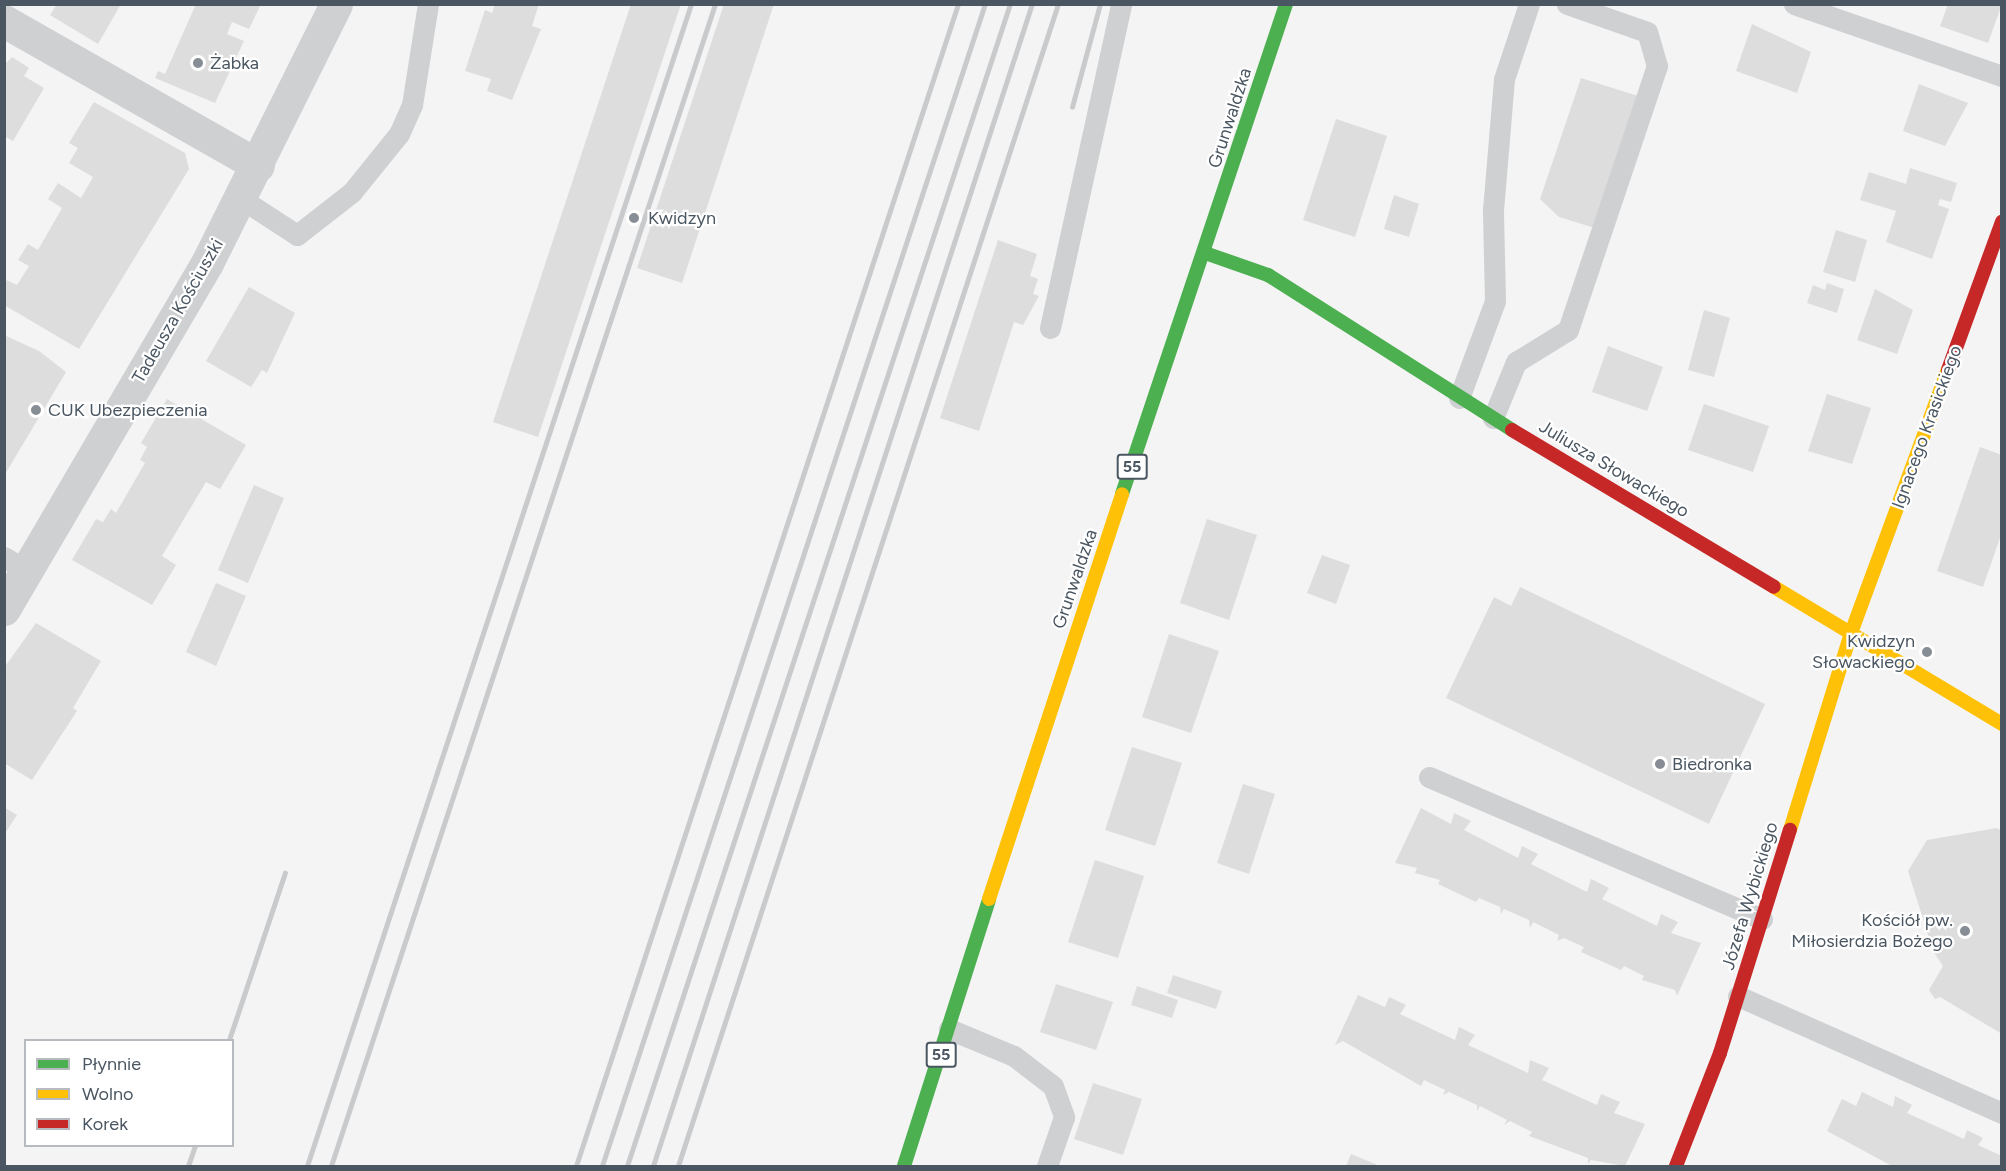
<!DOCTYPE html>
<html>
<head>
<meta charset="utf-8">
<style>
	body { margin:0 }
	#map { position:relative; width:2006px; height:1171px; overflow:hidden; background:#f4f4f4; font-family:Figtree,sans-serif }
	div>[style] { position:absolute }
	.building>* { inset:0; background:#ddddde }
	.lane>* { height:21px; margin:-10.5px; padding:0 10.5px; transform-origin:10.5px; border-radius:10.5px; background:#ced0d2 }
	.street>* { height:33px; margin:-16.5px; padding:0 16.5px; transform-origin:16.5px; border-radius:16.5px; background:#ced0d2 }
	.fast>* { height:14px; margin:-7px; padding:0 7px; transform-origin:7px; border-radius:7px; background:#4caf50 }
	.slow>* { height:14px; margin:-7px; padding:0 7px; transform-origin:7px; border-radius:7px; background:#ffc107 }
	.jam>* { height:14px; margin:-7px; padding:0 7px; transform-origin:7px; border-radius:7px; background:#c62828 }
	.rail>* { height:4.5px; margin:-2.25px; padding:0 2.25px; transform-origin:2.25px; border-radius:2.25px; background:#c9cacc }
	.dots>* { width:16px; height:16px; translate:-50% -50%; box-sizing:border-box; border:3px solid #fff; border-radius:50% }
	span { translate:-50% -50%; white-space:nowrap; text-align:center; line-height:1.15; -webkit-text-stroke:4.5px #fff; paint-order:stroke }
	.shield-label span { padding:2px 4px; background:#fff; border:2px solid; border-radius:4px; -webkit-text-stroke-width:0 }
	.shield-label { font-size:16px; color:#4a5661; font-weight:700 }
	.poi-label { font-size:18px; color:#4a5661 }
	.left { translate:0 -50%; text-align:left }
	.right { translate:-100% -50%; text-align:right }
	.street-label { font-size:18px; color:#4a5661 }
	.frame { position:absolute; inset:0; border:6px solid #4a5661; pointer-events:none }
	.legend { position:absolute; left:24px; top:1039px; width:210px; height:108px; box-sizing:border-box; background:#fff; border:2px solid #b7bbc0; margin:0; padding:8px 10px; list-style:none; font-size:18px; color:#4a5661 }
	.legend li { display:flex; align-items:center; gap:12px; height:30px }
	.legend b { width:30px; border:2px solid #b7bbc0 }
</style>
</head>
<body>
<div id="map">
	<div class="building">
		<div style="clip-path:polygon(57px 4px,121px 4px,98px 44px,50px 15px)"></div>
		<div style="clip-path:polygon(196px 4px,261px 4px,249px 29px,232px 22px,227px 34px,244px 41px,215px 103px,155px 78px,158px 71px,165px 74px)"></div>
		<div style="clip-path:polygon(495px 4px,539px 4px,532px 26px,541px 29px,512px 100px,487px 91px,491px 79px,465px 71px,485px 10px,492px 13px)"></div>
		<div style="clip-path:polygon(631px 4px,681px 4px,538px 437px,493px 422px)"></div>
		<div style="clip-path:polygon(724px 4px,774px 4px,682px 283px,637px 268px)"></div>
		<div style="clip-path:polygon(1948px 4px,2002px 4px,1988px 43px,1940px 26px)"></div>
		<div style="clip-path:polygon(1752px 24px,1811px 52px,1797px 93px,1736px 71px)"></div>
		<div style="clip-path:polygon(12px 57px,29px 68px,24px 76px,44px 88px,13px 141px,4px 136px,4px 65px)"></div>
		<div style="clip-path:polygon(1581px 78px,1638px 96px,1595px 228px,1559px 217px,1540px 199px)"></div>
		<div style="clip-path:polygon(1919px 84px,1968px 103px,1945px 146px,1903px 131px)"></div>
		<div style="clip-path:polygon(94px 102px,185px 153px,189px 169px,79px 349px,4px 305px,4px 279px,17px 285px,29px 266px,18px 260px,28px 244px,38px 250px,62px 208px,48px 199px,58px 183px,81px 198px,93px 177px,69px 163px,78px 148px,69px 143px)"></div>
		<div style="clip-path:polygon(1336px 119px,1387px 136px,1355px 237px,1303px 220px)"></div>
		<div style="clip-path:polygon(1910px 168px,1957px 183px,1951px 202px,1940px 199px,1938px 205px,1949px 209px,1932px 259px,1886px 242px,1896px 211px,1860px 200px,1869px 172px,1906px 184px)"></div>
		<div style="clip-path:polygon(1394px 195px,1419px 204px,1409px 237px,1384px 229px)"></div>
		<div style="clip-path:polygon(1836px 230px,1867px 240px,1855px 282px,1823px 272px)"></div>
		<div style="clip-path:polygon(998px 240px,1037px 254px,1030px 276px,1038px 279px,1033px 294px,1039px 296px,1023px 325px,1014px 322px,979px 431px,940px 418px)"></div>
		<div style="clip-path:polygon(1827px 283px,1844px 289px,1837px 313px,1807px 303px,1813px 285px,1825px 290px)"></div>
		<div style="clip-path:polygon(249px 287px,295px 313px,267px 373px,262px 370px,251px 387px,206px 361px)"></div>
		<div style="clip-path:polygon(1875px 289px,1913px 310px,1897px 354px,1857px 340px)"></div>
		<div style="clip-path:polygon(1704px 310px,1730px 318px,1714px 377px,1688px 370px)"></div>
		<div style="clip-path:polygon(4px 335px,39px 351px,66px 372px,4px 476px)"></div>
		<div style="clip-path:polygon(1608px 346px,1663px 367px,1647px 411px,1592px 392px)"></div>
		<div style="clip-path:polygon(1827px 394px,1871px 408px,1852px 464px,1808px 451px)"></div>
		<div style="clip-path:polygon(167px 399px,246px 445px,220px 489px,206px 482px,162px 556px,176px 565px,152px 605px,72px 560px,96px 519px,103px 522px,111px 509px,116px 513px,145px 463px,140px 460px,147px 447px,141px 443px)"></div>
		<div style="clip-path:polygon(1704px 404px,1769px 426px,1753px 472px,1688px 450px)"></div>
		<div style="clip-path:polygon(1980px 447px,2002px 455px,2002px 532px,1983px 587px,1937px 571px)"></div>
		<div style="clip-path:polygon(254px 485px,284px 498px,248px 583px,218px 570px)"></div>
		<div style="clip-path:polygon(1207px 519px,1257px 535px,1229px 620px,1180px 603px)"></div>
		<div style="clip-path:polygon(1322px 555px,1350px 565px,1336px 604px,1307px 593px)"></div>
		<div style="clip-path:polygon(216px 583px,246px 596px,216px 666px,186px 652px)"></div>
		<div style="clip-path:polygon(1520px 587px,1765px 704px,1709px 824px,1446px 698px,1494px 597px,1511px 606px)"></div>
		<div style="clip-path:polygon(36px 623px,101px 661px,73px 708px,77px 711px,32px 780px,4px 763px,4px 668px)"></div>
		<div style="clip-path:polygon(1169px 634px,1219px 651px,1191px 733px,1142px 717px)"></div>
		<div style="clip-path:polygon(1132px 747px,1182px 763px,1155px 846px,1105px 830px)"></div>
		<div style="clip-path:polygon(1243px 784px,1275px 794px,1249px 874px,1217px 863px)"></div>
		<div style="clip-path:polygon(4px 807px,17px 815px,4px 835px)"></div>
		<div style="clip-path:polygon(1421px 808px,1451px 824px,1454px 813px,1471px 821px,1464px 830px,1518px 858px,1522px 846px,1538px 854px,1531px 864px,1587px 892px,1591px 879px,1609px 888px,1602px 899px,1657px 926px,1661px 914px,1678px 922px,1671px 933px,1701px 943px,1677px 996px,1675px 990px,1642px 980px,1644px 976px,1624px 966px,1621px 970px,1581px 952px,1584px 947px,1564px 938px,1557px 941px,1559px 935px,1533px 922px,1530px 928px,1529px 920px,1504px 909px,1501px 914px,1500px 907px,1479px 898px,1476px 902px,1438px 884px,1440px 880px,1415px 873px,1417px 868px,1395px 863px)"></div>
		<div style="clip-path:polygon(1997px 828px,2002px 831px,2002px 1034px,1940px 997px,1935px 999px,1929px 990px,1943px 966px,1933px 951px,1908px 871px,1927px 840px)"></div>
		<div style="clip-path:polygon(1095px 860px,1144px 876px,1118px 958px,1068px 942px)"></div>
		<div style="clip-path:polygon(1173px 975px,1222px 991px,1216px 1009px,1167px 993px)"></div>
		<div style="clip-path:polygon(1056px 984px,1113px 1002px,1096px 1050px,1040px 1032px)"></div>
		<div style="clip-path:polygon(1137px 986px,1178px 1000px,1172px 1018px,1131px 1005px)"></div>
		<div style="clip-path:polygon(1358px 995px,1385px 1007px,1389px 997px,1406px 1005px,1400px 1014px,1455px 1040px,1459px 1027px,1475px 1035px,1468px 1045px,1528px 1073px,1530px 1060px,1549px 1068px,1542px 1080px,1597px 1105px,1601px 1094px,1620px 1102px,1614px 1113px,1645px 1124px,1625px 1166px,1591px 1160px,1588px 1164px,1588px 1158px,1529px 1136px,1532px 1132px,1510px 1121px,1504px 1125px,1507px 1120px,1480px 1106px,1477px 1111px,1477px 1105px,1449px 1092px,1443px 1095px,1445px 1090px,1424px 1080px,1421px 1086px,1343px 1041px,1335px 1045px)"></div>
		<div style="clip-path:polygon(1093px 1083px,1142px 1099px,1123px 1155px,1074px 1139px)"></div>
		<div style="clip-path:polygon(1862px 1092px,1893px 1107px,1895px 1096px,1912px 1105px,1907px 1113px,1964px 1139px,1967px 1130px,1983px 1138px,1978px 1145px,2002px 1156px,2002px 1166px,1892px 1166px,1827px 1131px,1842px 1099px,1856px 1106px)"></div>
		<div style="clip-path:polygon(1351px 1154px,1380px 1166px,1346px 1166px)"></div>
	</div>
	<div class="lane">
		<div style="left:1794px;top:4px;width:220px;rotate:19.1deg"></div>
		<div style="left:240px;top:198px;width:68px;rotate:33deg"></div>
		<div style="left:297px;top:235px;width:70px;rotate:-38deg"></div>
		<div style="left:352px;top:192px;width:75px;rotate:-51deg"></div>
		<div style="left:399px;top:134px;width:32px;rotate:-66deg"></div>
		<div style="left:412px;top:105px;width:102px;rotate:-81deg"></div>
		<div style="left:1050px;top:328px;width:332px;rotate:-77.6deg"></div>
		<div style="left:1459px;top:398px;width:103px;rotate:-69.6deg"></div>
		<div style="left:1495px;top:301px;width:91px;rotate:-91.3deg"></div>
		<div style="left:1493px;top:210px;width:131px;rotate:-85.2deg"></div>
		<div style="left:1504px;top:79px;width:79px;rotate:-71.6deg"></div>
		<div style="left:1493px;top:418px;width:61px;rotate:-67.7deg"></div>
		<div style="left:1516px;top:362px;width:61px;rotate:-31.6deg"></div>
		<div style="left:1568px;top:330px;width:279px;rotate:-71.4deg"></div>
		<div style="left:1657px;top:66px;width:35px;rotate:-106deg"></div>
		<div style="left:1647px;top:32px;width:85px;rotate:-160.7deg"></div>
		<div style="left:4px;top:557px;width:27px;rotate:31deg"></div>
		<div style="left:1429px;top:777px;width:362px;rotate:23.1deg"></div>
		<div style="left:1738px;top:996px;width:289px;rotate:23.9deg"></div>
		<div style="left:949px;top:1029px;width:70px;rotate:22.6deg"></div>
		<div style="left:1014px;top:1056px;width:49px;rotate:37.6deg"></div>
		<div style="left:1053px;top:1086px;width:33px;rotate:70deg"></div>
		<div style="left:1064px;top:1117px;width:52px;rotate:109.1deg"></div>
	</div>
	<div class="street">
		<div style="left:4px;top:21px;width:292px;rotate:29.6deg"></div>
		<div style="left:4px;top:609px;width:401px;rotate:-59.6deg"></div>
		<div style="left:207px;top:263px;width:289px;rotate:-63.5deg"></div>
	</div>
	<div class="fast">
		<div style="left:1205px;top:253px;width:67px;rotate:19.2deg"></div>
		<div style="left:1268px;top:275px;width:289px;rotate:32.4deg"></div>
		<div style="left:1122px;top:494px;width:517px;rotate:-71.49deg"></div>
		<div style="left:904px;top:1166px;width:280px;rotate:-72.3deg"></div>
	</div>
	<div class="slow">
		<div style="left:1774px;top:587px;width:266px;rotate:31deg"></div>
		<div style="left:1790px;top:830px;width:206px;rotate:-72.8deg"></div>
		<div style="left:1851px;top:633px;width:280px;rotate:-69.8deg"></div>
		<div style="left:989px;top:899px;width:426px;rotate:-71.8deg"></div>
	</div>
	<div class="jam">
		<div style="left:1948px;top:370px;width:158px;rotate:-70deg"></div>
		<div style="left:1512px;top:430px;width:305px;rotate:30.9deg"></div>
		<div style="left:1676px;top:1166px;width:121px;rotate:-68.7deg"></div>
		<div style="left:1720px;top:1053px;width:234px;rotate:-72.6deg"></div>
	</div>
	<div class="rail">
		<div style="left:1072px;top:107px;width:107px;rotate:-74.8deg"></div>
		<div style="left:229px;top:1040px;width:176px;rotate:-71.5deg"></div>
		<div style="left:188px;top:1166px;width:21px;rotate:-71deg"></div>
		<div style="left:307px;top:1166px;width:1224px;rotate:-71.71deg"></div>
		<div style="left:331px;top:1166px;width:1224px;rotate:-71.71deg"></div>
		<div style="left:576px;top:1166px;width:1223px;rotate:-71.8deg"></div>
		<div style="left:602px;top:1166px;width:1223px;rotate:-71.76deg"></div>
		<div style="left:627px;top:1166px;width:1223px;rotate:-71.76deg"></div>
		<div style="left:653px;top:1166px;width:1222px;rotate:-71.94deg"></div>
		<div style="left:678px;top:1166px;width:1223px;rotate:-71.89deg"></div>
	</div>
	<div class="dots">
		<div style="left:198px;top:63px;background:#868d94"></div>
		<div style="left:634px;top:218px;background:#868d94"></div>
		<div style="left:36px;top:410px;background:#868d94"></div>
		<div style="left:1927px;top:652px;background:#868d94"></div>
		<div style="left:1660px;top:764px;background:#868d94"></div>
		<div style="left:1965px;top:931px;background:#868d94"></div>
	</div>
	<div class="shield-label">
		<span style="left:1132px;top:467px">55</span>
		<span style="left:941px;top:1055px">55</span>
	</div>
	<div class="poi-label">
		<span class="left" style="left:210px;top:63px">Żabka</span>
		<span class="left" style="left:648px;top:218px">Kwidzyn</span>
		<span class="left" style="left:48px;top:410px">CUK Ubezpieczenia</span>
		<span class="right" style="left:1915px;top:652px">Kwidzyn<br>Słowackiego</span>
		<span class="left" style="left:1672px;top:764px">Biedronka</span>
		<span class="right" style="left:1953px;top:931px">Kościół pw.<br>Miłosierdzia Bożego</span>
	</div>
	<div class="street-label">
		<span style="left:1230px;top:118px;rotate:-72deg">Grunwaldzka</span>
		<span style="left:178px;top:311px;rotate:-60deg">Tadeusza Kościuszki</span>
		<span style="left:1927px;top:427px;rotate:-70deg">Ignacego Krasickiego</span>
		<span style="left:1614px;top:469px;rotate:31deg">Juliusza Słowackiego</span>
		<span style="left:1075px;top:579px;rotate:-71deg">Grunwaldzka</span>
		<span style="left:1750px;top:896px;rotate:-73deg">Józefa Wybickiego</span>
	</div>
	<div class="frame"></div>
	<ul class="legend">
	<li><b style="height:8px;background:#4caf50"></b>Płynnie</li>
	<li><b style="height:8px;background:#ffc107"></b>Wolno</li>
	<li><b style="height:8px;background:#c62828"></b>Korek</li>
	</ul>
</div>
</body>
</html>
